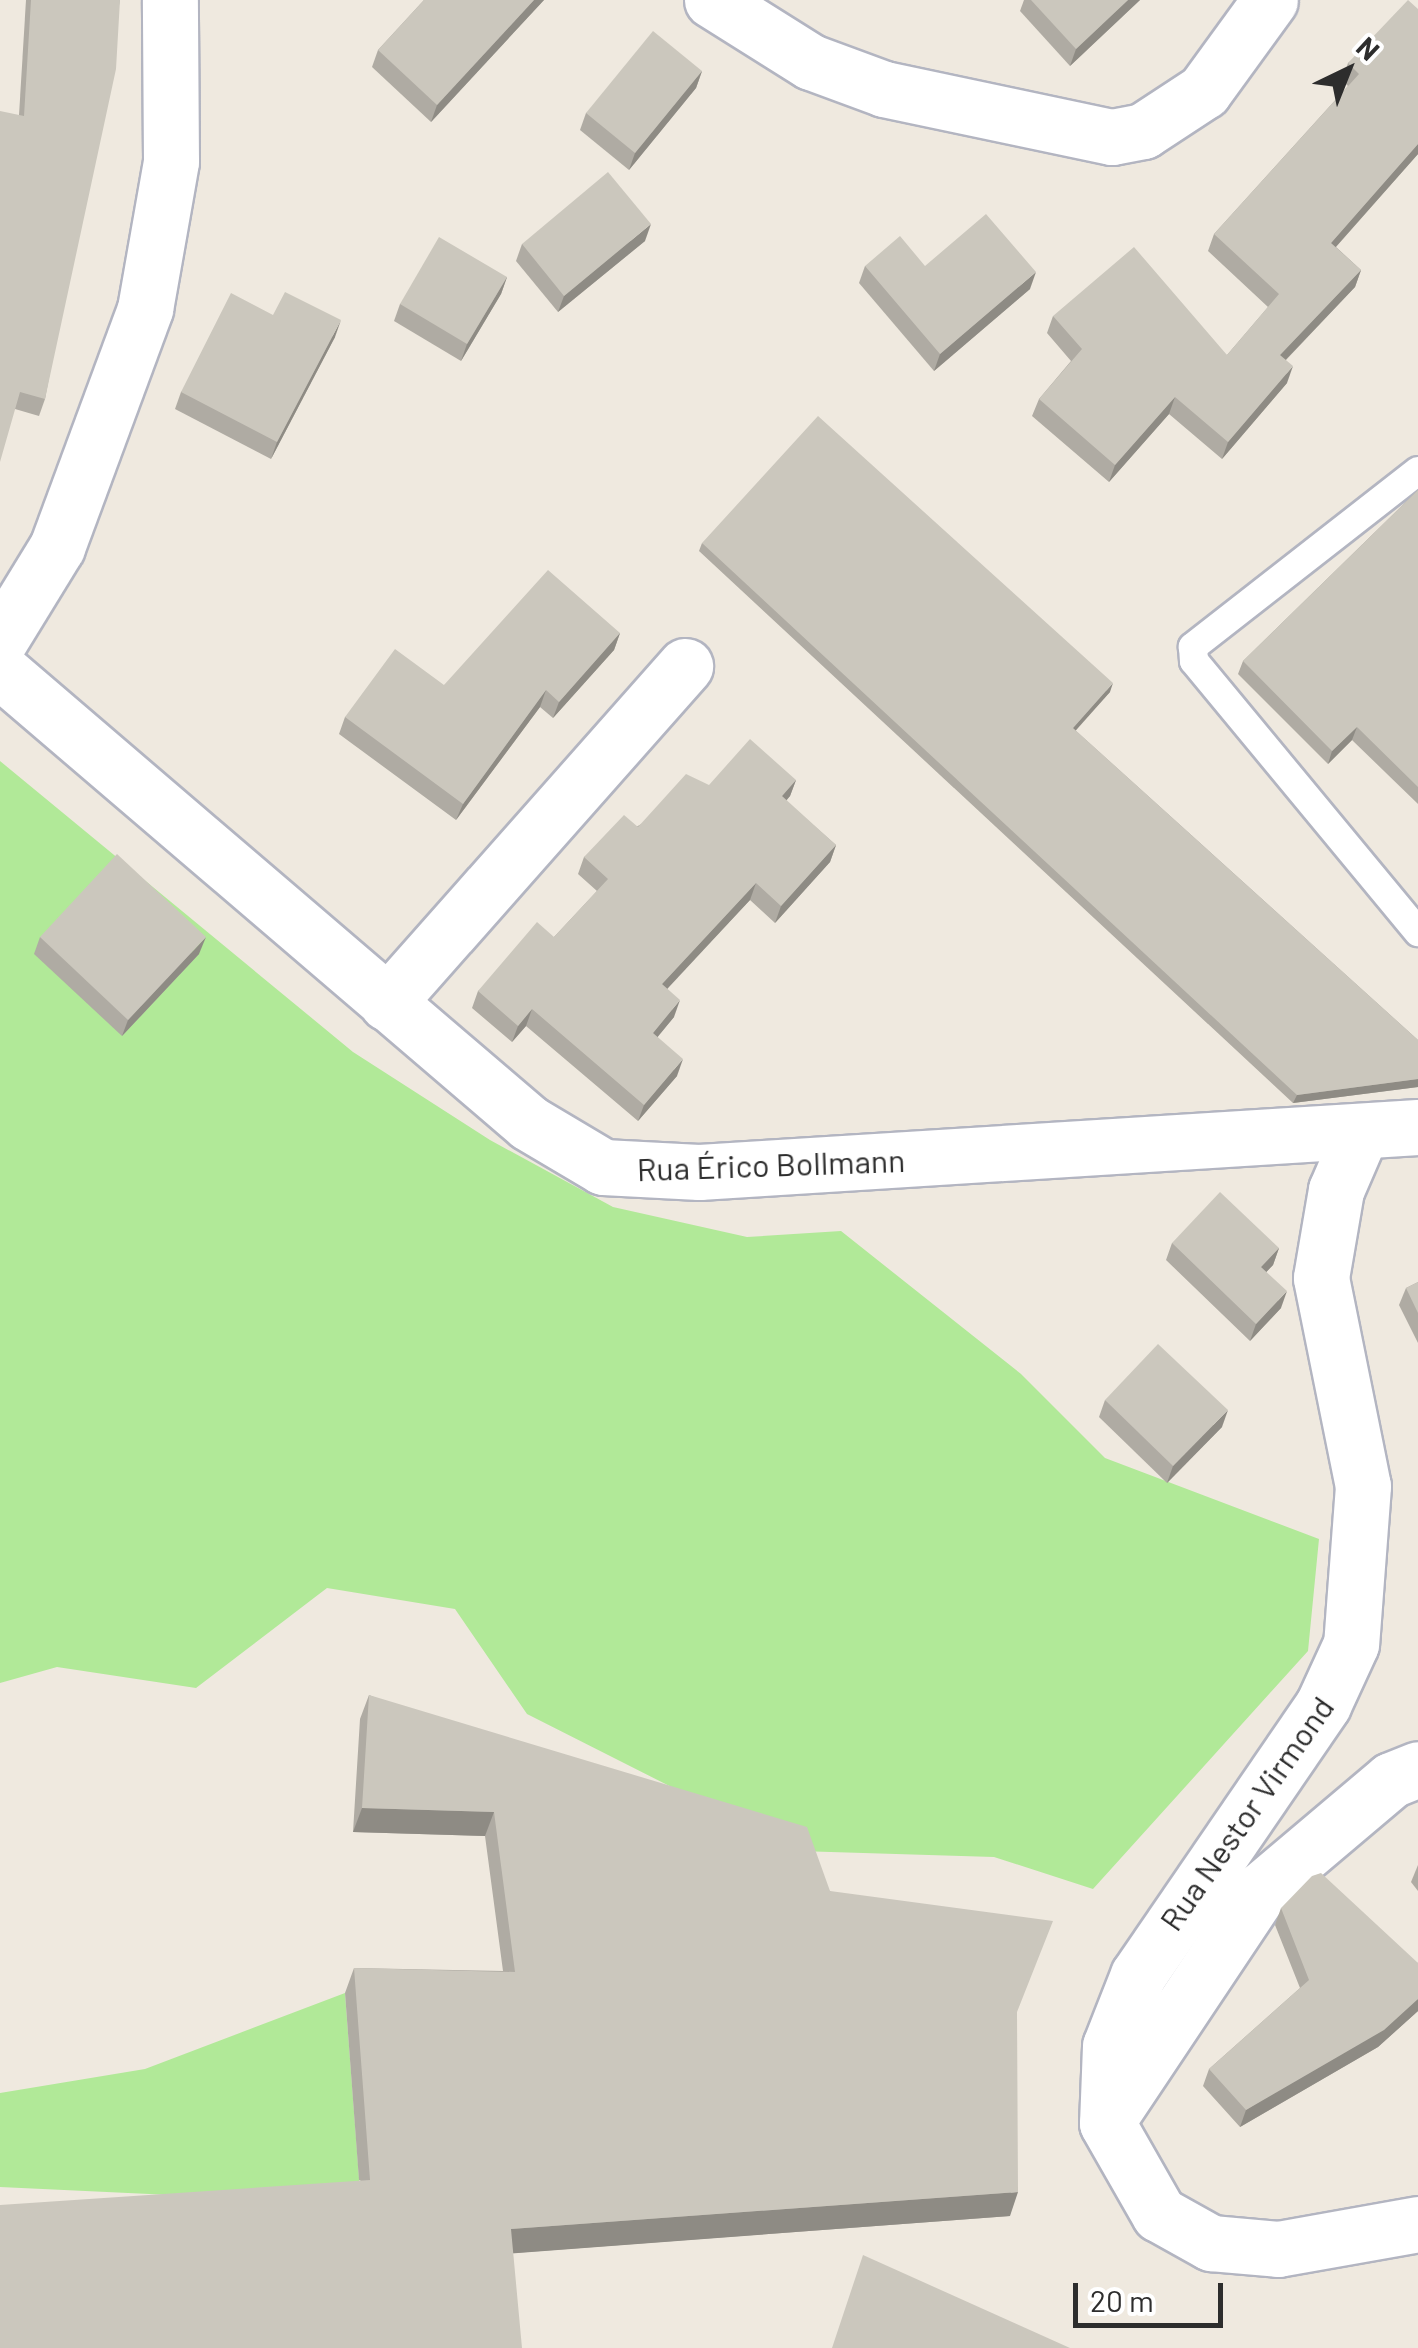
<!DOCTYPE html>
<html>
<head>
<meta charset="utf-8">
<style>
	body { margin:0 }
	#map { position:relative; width:1418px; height:2348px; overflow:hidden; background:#efe9df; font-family:Barlow,sans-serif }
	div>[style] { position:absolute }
	.green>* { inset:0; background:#b1e998 }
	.roads { filter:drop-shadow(2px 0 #b3b5c1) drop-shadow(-2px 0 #b3b5c1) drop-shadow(0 2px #b3b5c1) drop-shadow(0 -2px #b3b5c1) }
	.service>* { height:28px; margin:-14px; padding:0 14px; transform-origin:14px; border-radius:14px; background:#fff }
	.minor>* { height:55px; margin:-27.5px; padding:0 27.5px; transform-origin:27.5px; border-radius:27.5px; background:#fff }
	.tertiary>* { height:55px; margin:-27.5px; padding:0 27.5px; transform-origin:27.5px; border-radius:27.5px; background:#fff }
	.secondary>* { height:55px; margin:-27.5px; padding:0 27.5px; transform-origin:27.5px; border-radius:27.5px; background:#fff }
	.wall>* { inset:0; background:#afaba3 }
	.shaded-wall>* { inset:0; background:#8e8b84 }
	.building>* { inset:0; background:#cbc7bd }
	span { translate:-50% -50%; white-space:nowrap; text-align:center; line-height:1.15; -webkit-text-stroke:8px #fff; paint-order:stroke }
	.street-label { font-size:32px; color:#2d2d2d }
	.north { position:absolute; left:1298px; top:20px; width:100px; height:100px; -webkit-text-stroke:8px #fff; paint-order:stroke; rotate:43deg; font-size:28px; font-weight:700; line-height:40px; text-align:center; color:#2d2d2d }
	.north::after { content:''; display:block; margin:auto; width:35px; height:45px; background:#2d2d2d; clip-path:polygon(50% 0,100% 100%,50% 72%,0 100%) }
	.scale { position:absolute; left:1073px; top:2283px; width:150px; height:45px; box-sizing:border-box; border:5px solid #2d2d2d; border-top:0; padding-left:12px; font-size:30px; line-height:35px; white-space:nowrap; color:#2d2d2d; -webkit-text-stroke:8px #fff; paint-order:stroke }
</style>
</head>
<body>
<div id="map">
	<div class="green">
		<div style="clip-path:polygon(0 761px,353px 1052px,490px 1140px,613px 1207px,747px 1237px,841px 1231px,1021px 1374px,1105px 1458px,1319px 1539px,1308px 1651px,1093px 1889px,994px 1857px,798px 1851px,527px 1714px,455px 1609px,327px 1588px,196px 1688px,57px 1667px,0 1683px)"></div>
		<div style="clip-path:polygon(345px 1993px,361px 2204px,0 2187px,0 2093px,145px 2069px)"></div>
	</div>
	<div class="roads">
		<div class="service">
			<div style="left:1418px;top:471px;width:286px;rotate:142deg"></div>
			<div style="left:1193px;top:647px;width:14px;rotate:86deg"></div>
			<div style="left:1194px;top:661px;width:352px;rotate:50.4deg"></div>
		</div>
		<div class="minor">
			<div style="left:712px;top:0;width:117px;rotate:32.1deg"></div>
			<div style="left:811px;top:62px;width:78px;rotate:20.3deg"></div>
			<div style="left:884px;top:89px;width:233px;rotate:11.9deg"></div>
			<div style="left:1112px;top:137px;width:32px;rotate:-11deg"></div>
			<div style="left:1143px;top:131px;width:73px;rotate:-33.3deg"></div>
			<div style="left:1204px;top:91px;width:112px;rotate:-54deg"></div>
			<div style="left:387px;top:1003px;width:450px;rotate:-48.5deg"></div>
			<div style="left:1361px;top:1132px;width:63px;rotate:113.3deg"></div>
			<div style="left:1336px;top:1190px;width:89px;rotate:99.7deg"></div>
			<div style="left:1321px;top:1278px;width:212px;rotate:78.6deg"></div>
			<div style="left:1363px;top:1486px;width:158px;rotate:94.3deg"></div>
			<div style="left:1351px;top:1644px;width:67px;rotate:114.7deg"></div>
			<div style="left:1323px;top:1705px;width:327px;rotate:124.4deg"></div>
			<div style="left:1138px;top:1975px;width:76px;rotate:111.5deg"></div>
			<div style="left:1110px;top:2046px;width:77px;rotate:92.2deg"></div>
			<div style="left:1107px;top:2123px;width:105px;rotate:60.3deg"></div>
			<div style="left:1159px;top:2214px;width:60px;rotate:29.1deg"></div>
			<div style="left:1211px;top:2243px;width:67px;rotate:5.1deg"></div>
			<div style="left:1278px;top:2249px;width:142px;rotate:-10.1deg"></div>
			<div style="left:1113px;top:2112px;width:267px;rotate:-56.3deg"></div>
			<div style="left:1261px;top:1890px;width:170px;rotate:-40.2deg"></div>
			<div style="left:1391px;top:1780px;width:29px;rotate:-22deg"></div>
		</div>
		<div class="tertiary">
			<div style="left:0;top:670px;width:696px;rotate:40.57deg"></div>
			<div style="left:529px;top:1123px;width:86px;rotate:30.7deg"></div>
			<div style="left:603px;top:1167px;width:96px;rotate:3deg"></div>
			<div style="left:699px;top:1172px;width:720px;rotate:-3.58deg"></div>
		</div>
		<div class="secondary">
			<div style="left:0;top:640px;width:109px;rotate:-58.5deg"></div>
			<div style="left:57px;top:547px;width:254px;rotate:-69.7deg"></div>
			<div style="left:145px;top:309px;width:150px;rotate:-80deg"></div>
			<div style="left:171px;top:161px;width:161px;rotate:-90.4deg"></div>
		</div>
	</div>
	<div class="wall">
		<div style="clip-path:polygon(26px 0,120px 0,45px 399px,39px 416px,15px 409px,19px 115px)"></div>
		<div style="clip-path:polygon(424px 0,544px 0,431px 122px,372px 67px,378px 50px)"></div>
		<div style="clip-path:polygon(1024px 0,1140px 0,1070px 66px,1020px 11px)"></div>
		<div style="clip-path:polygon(1418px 9px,1418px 154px,1336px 247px,1361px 270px,1355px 287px,1286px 360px,1287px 383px,1222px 459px,1169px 414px,1109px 482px,1032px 416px,1039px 399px,1071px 361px,1047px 333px,1053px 316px,1227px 355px,1268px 307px,1208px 251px,1214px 234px,1348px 86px,1342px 80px,1348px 63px)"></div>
		<div style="clip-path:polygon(702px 71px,696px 88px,629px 170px,580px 130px,586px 113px)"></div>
		<div style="clip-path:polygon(645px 241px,558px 312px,516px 261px,522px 244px)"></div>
		<div style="clip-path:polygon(865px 266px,925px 266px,1030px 289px,934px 371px,859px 283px)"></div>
		<div style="clip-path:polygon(507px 277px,501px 294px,461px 361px,394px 321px,400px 304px)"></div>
		<div style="clip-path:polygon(273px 315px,335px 337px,271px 459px,175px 409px,181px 392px)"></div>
		<div style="clip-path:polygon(1418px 490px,1418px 804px,1352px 740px,1328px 764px,1238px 674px,1243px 661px)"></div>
		<div style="clip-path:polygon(702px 543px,1110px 692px,1075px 730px,1418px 1040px,1418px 1087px,1293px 1103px,699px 551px)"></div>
		<div style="clip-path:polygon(620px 633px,614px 650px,553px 718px,540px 707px,456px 820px,339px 734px,345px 717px,444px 685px)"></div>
		<div style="clip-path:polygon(796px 780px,790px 796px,786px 801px,836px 845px,830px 862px,775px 923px,750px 900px,667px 988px,674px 1017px,657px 1037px,677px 1076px,638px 1121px,526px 1026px,512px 1042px,472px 1008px,478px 991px,554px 937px,597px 891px,578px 874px,584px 857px,709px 785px)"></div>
		<div style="clip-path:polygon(40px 937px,199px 954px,122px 1036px,34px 954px)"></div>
		<div style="clip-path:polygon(1172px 1243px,1279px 1248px,1273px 1265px,1266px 1272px,1281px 1308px,1250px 1341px,1166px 1260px)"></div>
		<div style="clip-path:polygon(1418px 1282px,1418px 1343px,1399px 1305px,1406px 1288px)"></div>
		<div style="clip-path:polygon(1105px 1400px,1222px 1427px,1167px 1483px,1099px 1417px)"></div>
		<div style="clip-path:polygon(369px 1695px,830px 1891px,1017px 2013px,1010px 2216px,514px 2253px,359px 2180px,345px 1993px,354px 1968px,503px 1971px,485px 1836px,353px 1832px,360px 1719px)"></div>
		<div style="clip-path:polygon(1418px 1865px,1418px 1891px,1411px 1882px)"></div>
		<div style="clip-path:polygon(1281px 1908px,1418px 1963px,1418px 2011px,1378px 2047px,1240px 2127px,1203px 2086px,1209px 2069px,1300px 1988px,1275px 1925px)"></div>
	</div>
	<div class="shaded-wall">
		<div style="clip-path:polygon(534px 0,544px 0,431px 122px,437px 105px)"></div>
		<div style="clip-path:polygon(1128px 0,1140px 0,1070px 66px,1076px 49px)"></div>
		<div style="clip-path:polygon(702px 71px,696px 88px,629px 170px,635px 153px)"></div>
		<div style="clip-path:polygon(1418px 144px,1418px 154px,1325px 259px,1331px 243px)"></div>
		<div style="clip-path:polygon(651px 224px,645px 241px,558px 312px,564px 296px)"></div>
		<div style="clip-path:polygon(1361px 270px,1355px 287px,1274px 372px,1280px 355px)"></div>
		<div style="clip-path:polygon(1036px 272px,1030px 289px,934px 371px,940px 354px)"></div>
		<div style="clip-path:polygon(507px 277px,501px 294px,461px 361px,467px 344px)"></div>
		<div style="clip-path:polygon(341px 320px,335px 337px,271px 459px,277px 442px)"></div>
		<div style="clip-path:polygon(1293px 366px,1287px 383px,1222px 459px,1228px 442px)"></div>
		<div style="clip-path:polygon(1175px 397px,1169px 414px,1109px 482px,1115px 465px)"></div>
		<div style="clip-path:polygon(620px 633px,614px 650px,553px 718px,559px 702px)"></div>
		<div style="clip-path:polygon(1113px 683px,1110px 692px,1070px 737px,1073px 728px)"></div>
		<div style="clip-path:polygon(546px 690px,540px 707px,456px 820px,463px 804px)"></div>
		<div style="clip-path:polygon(1357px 727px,1352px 740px,1328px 764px,1332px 751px)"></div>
		<div style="clip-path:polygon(796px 780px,790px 796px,775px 813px,782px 796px)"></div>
		<div style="clip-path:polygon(836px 845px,830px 862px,775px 923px,781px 906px)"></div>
		<div style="clip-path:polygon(756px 883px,750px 900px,656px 1001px,662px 984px)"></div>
		<div style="clip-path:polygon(206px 937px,199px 954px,122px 1036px,128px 1020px)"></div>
		<div style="clip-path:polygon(680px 1000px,674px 1017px,647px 1050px,653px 1033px)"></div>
		<div style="clip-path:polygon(532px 1009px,526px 1026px,512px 1042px,518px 1026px)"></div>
		<div style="clip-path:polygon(683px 1059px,677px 1076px,638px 1121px,644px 1105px)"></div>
		<div style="clip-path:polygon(1418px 1079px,1418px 1087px,1293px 1103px,1297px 1095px)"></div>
		<div style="clip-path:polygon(1279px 1248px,1273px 1265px,1255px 1284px,1261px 1267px)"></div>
		<div style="clip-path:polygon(1287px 1291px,1281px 1308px,1250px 1341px,1256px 1324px)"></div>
		<div style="clip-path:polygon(1228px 1410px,1222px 1427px,1167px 1483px,1173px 1466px)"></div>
		<div style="clip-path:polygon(362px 1808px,494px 1812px,485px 1836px,353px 1832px)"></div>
		<div style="clip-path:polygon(1418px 1999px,1418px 2011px,1378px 2047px,1240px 2127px,1246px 2110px)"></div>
		<div style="clip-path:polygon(1018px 2192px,1010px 2216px,503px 2254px,511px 2229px)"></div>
	</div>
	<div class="building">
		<div style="clip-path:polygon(31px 0,120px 0,116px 69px,45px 399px,20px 392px,0 462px,0 111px,24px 116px)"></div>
		<div style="clip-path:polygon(424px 0,534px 0,437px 105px,378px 50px)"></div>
		<div style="clip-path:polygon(1031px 0,1128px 0,1076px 49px)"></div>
		<div style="clip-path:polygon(1408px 0,1418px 9px,1418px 144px,1331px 243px,1361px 270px,1280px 355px,1293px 366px,1228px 442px,1175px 397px,1115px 465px,1039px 399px,1082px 349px,1053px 316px,1134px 247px,1227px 355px,1279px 294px,1214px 234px,1359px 74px,1348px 63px)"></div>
		<div style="clip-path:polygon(653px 31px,702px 71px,635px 153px,586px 113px)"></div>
		<div style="clip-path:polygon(608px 172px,651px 224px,564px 296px,522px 244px)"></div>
		<div style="clip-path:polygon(986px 214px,1036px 272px,940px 354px,865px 266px,900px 236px,925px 266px)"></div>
		<div style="clip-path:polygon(439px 237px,507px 277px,467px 344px,400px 304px)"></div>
		<div style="clip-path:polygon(285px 292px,341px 320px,277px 442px,181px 392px,231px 293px,273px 315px)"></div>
		<div style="clip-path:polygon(818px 416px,1113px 683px,1073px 728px,1418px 1040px,1418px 1079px,1297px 1095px,702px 543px)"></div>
		<div style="clip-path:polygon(1418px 490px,1418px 787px,1357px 727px,1332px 751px,1243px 661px)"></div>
		<div style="clip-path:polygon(548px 570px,620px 633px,559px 702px,546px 690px,463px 804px,345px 717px,395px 649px,444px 685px)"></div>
		<div style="clip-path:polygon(750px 739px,796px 780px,782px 796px,836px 845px,781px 906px,756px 883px,662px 984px,680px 1000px,653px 1033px,683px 1059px,644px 1105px,532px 1009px,518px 1026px,478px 991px,537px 922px,554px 937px,608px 879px,584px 857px,624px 815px,638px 827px,686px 774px,709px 785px)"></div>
		<div style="clip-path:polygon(117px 854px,206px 937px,128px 1020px,40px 937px)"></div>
		<div style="clip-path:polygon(1220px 1192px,1279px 1248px,1261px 1267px,1287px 1291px,1256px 1324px,1172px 1243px)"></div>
		<div style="clip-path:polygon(1418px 1282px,1418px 1313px,1406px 1288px)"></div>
		<div style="clip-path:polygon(1158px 1344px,1228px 1410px,1173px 1466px,1105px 1400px)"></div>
		<div style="clip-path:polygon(369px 1695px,807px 1827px,830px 1891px,1053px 1921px,1017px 2012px,1018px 2192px,511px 2229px,522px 2348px,0 2348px,0 2205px,370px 2180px,354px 1968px,515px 1972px,494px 1812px,362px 1808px)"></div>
		<div style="clip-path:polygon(1321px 1873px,1418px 1963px,1418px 1999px,1384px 2030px,1246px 2110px,1209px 2069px,1309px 1980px,1281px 1908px,1312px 1876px)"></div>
		<div style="clip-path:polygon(863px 2255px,1070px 2348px,832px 2348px)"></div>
	</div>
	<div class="street-label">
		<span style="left:771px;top:1164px;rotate:-2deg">Rua Érico Bollmann</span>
		<span style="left:1246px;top:1813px;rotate:-55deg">Rua Nestor Virmond</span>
	</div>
	<div class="north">N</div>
	<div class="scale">20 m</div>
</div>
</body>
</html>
